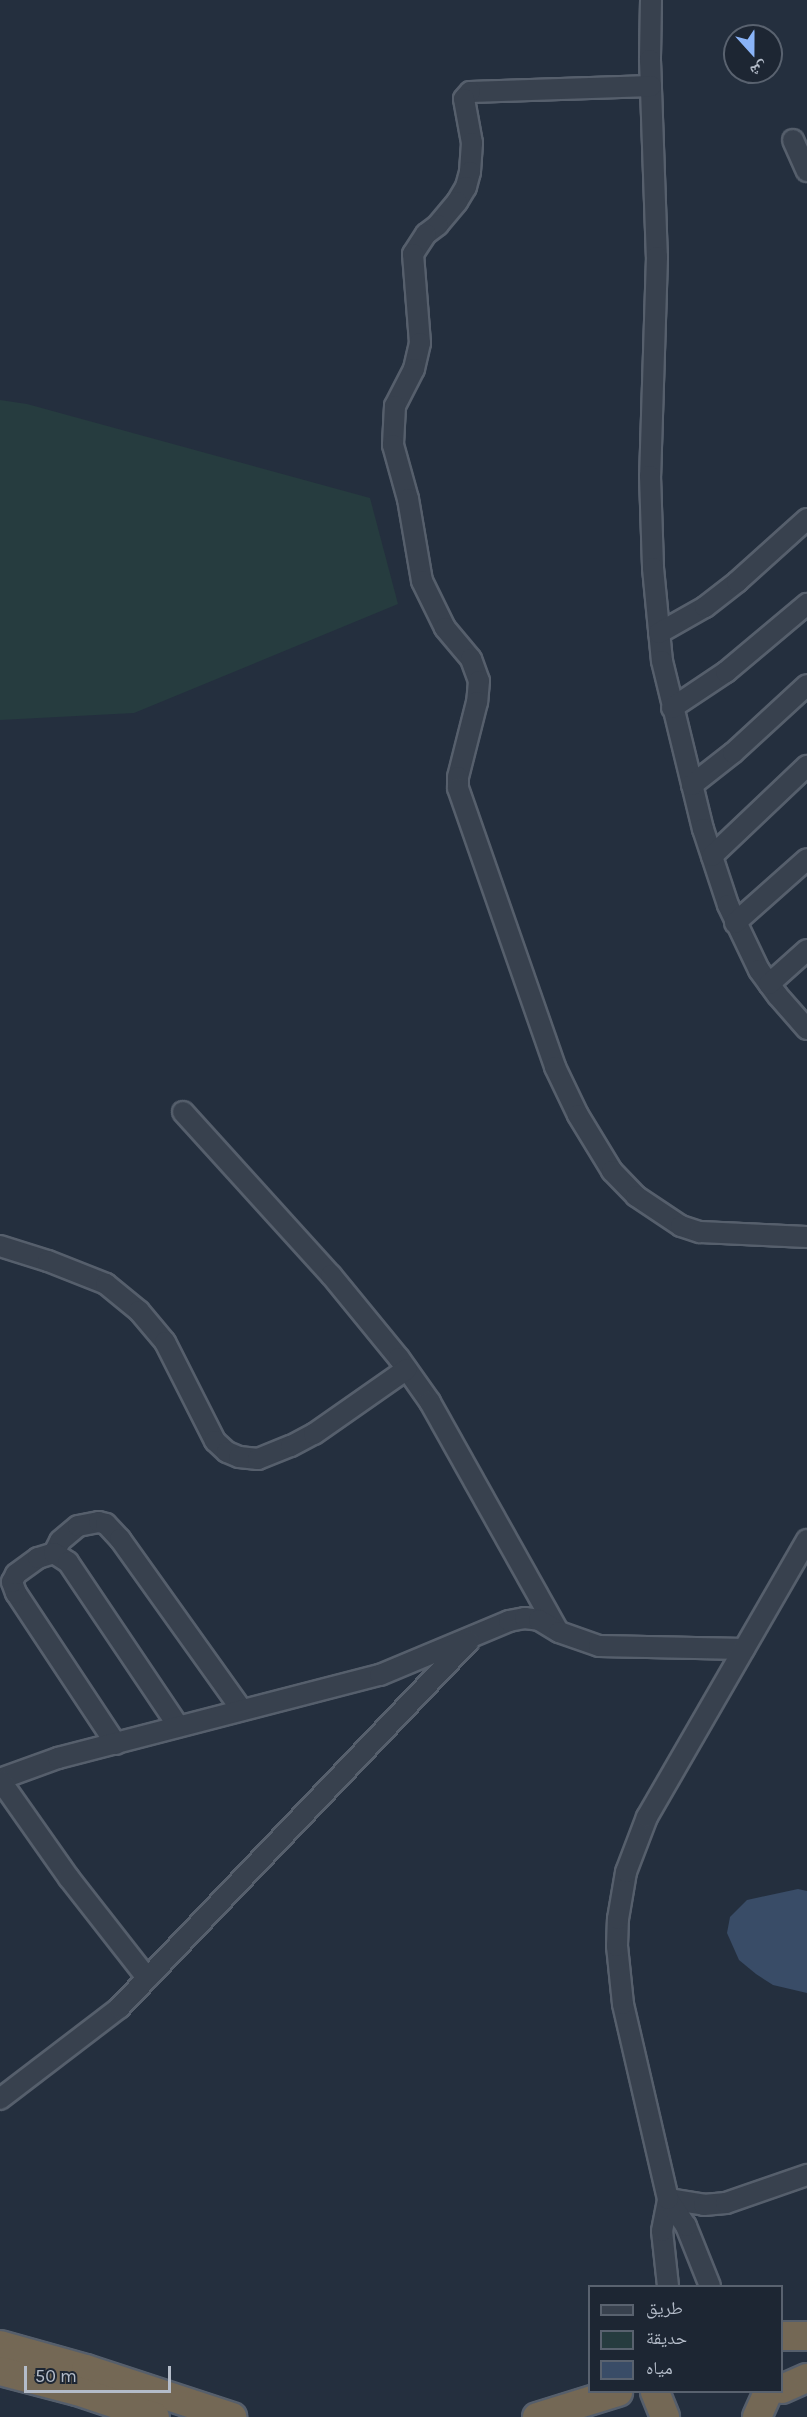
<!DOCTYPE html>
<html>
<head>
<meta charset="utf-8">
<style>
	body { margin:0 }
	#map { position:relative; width:807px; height:2417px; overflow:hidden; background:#242f3e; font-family:Karla,"Noto Naskh Arabic",sans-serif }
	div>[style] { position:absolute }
	.green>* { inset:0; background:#263c3f }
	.water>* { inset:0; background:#394c67 }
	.roads { filter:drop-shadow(2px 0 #565f6c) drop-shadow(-2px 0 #565f6c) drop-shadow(0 2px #565f6c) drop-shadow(0 -2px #565f6c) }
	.minor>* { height:20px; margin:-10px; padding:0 10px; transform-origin:10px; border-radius:10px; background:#38414e }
	.highway>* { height:28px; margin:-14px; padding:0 14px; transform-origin:14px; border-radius:14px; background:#746855 }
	span { translate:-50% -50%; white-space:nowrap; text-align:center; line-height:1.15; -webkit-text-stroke:5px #1d2633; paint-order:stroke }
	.legend { position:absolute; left:588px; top:2285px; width:195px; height:108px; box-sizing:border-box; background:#1d2633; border:2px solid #59626f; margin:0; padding:8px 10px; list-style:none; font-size:18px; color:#b4bcc9 }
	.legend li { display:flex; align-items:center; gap:12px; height:30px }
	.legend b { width:30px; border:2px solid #59626f }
	.north { position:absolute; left:723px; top:24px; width:60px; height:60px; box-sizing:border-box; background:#1d2633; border:2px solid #59626f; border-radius:50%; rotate:159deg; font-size:16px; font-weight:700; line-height:24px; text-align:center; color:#b4bcc9 }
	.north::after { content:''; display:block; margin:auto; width:21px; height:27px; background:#8ab4f8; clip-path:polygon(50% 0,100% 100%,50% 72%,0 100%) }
	.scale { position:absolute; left:24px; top:2366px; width:147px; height:27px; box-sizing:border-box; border:3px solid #b4bcc9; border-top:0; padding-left:8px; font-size:18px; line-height:21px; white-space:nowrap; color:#b4bcc9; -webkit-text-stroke:4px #1d2633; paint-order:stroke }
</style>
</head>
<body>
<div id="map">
	<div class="green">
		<div style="clip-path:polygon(0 400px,27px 404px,370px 498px,398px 604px,134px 713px,0 720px)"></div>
	</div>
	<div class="water">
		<div style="clip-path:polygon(798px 1889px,807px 1891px,807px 1993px,773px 1985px,756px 1974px,739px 1960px,727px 1933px,730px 1917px,747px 1900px)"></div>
	</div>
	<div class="roads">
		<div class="minor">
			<div style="left:651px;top:0;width:60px;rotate:91deg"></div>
			<div style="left:650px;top:60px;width:197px;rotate:88deg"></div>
			<div style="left:657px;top:257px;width:219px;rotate:91.8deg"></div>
			<div style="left:650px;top:476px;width:92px;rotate:88.1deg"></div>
			<div style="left:653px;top:568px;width:93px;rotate:84.5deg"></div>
			<div style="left:662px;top:661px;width:173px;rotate:76.3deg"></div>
			<div style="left:703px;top:829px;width:80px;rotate:71.8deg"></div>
			<div style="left:728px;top:905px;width:72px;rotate:64.5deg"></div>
			<div style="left:759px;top:970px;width:32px;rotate:54deg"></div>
			<div style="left:778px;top:996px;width:44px;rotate:48.7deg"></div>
			<div style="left:651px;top:86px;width:181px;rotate:178.1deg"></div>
			<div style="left:470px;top:92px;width:9px;rotate:131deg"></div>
			<div style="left:464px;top:99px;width:45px;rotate:79.7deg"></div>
			<div style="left:472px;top:143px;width:29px;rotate:94deg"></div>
			<div style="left:470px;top:172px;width:16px;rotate:105deg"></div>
			<div style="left:466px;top:187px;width:17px;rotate:121deg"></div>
			<div style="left:457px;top:202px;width:30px;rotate:130deg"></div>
			<div style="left:438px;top:225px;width:15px;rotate:143deg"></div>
			<div style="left:426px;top:234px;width:24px;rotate:123deg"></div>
			<div style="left:413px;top:254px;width:89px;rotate:85.5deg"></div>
			<div style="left:420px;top:343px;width:27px;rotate:103deg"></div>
			<div style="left:414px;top:369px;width:42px;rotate:117.2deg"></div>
			<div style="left:395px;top:406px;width:39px;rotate:93deg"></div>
			<div style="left:393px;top:445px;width:56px;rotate:74.5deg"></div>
			<div style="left:408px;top:499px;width:83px;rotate:80.3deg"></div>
			<div style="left:422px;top:581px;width:52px;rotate:63.9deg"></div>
			<div style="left:445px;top:628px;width:40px;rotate:50deg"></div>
			<div style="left:471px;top:659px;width:23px;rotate:70deg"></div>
			<div style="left:479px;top:681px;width:21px;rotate:95deg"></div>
			<div style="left:477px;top:702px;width:77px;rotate:104.2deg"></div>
			<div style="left:458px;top:777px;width:11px;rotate:90deg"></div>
			<div style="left:458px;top:788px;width:295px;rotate:70.8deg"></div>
			<div style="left:555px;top:1067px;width:53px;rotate:64.4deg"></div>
			<div style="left:578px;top:1115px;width:66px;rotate:58.7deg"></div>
			<div style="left:612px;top:1171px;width:35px;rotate:46deg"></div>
			<div style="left:636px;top:1196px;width:54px;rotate:33.7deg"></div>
			<div style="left:681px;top:1226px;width:20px;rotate:18deg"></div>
			<div style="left:700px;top:1232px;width:107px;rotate:2.7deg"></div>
			<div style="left:793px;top:140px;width:34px;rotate:66deg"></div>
			<div style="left:659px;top:633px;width:53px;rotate:-29.5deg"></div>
			<div style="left:705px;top:607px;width:41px;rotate:-38deg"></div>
			<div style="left:737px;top:582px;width:94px;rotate:-42deg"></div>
			<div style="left:672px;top:708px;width:65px;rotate:-33.7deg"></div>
			<div style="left:726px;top:672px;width:106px;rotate:-40deg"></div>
			<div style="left:692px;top:785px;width:52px;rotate:-38deg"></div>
			<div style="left:733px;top:753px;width:100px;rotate:-42.6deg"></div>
			<div style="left:712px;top:856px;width:131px;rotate:-43.5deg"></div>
			<div style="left:735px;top:923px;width:96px;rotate:-41.6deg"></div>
			<div style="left:769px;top:984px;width:51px;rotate:-41.8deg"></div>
			<div style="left:183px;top:1112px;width:220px;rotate:47.8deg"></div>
			<div style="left:331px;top:1275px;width:107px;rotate:50.7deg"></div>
			<div style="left:399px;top:1358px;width:54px;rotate:54.8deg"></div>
			<div style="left:430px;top:1402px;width:260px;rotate:60.8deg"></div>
			<div style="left:0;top:1246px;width:50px;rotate:17.4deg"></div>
			<div style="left:48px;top:1261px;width:62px;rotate:21.6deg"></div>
			<div style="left:106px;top:1284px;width:43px;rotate:39.3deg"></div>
			<div style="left:139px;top:1311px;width:40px;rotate:50deg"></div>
			<div style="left:165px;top:1342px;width:111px;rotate:63.2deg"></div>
			<div style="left:215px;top:1441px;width:16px;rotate:43deg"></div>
			<div style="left:227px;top:1452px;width:13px;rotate:23deg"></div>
			<div style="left:239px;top:1457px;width:19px;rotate:6deg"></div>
			<div style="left:258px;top:1459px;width:35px;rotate:-22deg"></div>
			<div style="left:291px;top:1446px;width:26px;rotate:-28deg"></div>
			<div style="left:314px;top:1434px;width:113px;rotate:-35deg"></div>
			<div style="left:54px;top:1553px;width:13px;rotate:-63deg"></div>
			<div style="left:60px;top:1541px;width:23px;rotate:-40deg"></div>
			<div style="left:78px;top:1526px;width:21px;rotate:-11deg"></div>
			<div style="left:99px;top:1522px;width:7px;rotate:16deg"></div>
			<div style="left:106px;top:1524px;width:21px;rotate:47deg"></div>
			<div style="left:120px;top:1539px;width:210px;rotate:54.5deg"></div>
			<div style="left:116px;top:1744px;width:181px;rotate:-123.5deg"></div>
			<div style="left:16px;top:1593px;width:12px;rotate:-110deg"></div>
			<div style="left:12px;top:1582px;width:9px;rotate:-63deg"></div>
			<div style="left:16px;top:1574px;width:27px;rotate:-36deg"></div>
			<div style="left:38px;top:1558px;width:17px;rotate:-17deg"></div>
			<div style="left:54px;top:1553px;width:17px;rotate:33deg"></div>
			<div style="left:68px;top:1562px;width:197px;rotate:56.1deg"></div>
			<div style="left:0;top:1779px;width:62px;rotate:-19.9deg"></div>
			<div style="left:58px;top:1758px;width:333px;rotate:-14.5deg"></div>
			<div style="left:380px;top:1675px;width:140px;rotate:-22.7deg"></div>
			<div style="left:509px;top:1621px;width:16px;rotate:-11deg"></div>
			<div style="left:525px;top:1618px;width:14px;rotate:8deg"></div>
			<div style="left:539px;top:1620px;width:23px;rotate:31deg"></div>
			<div style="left:559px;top:1632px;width:42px;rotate:19.3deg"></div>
			<div style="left:599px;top:1646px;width:145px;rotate:1.2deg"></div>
			<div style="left:0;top:1780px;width:120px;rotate:54.9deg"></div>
			<div style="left:69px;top:1878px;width:127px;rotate:52deg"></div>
			<div style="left:0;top:2099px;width:150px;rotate:-37.4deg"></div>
			<div style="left:119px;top:2008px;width:507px;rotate:-46.36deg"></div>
			<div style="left:668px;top:2199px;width:36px;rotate:9deg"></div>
			<div style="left:704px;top:2205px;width:22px;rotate:-5deg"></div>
			<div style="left:726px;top:2203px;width:86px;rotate:-19.1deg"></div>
			<div style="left:668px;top:2286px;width:55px;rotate:-96.2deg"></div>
			<div style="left:662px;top:2231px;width:33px;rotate:-79deg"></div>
			<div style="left:710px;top:2286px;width:65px;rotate:-111.8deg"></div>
			<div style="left:686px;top:2226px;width:32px;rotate:-124deg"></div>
			<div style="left:668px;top:2199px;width:200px;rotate:-103deg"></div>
			<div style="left:623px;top:2004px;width:58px;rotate:-95.9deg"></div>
			<div style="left:617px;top:1946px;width:27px;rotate:-88deg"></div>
			<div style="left:618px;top:1919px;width:48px;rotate:-80.3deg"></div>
			<div style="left:626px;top:1872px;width:59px;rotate:-69.1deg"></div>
			<div style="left:647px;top:1817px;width:320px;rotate:-60deg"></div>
		</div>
		<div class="highway">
			<div style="left:782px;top:2336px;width:25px"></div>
			<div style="left:0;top:2345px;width:89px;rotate:15.6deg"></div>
			<div style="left:86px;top:2369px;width:154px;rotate:18.2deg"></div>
			<div style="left:0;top:2371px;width:80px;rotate:14.6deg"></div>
			<div style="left:77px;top:2391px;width:82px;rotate:18.4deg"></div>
			<div style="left:782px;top:2389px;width:27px;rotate:-24deg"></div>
			<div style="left:655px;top:2392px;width:27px;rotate:68deg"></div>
			<div style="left:537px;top:2417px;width:85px;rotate:-17.2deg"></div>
			<div style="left:757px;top:2417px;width:27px;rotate:-66deg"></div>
		</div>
	</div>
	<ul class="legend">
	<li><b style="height:8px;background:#38414e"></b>طريق</li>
	<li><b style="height:16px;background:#263c3f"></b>حديقة</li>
	<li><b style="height:16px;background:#394c67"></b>مياه</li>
	</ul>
	<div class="north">ش</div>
	<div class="scale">50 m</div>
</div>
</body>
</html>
